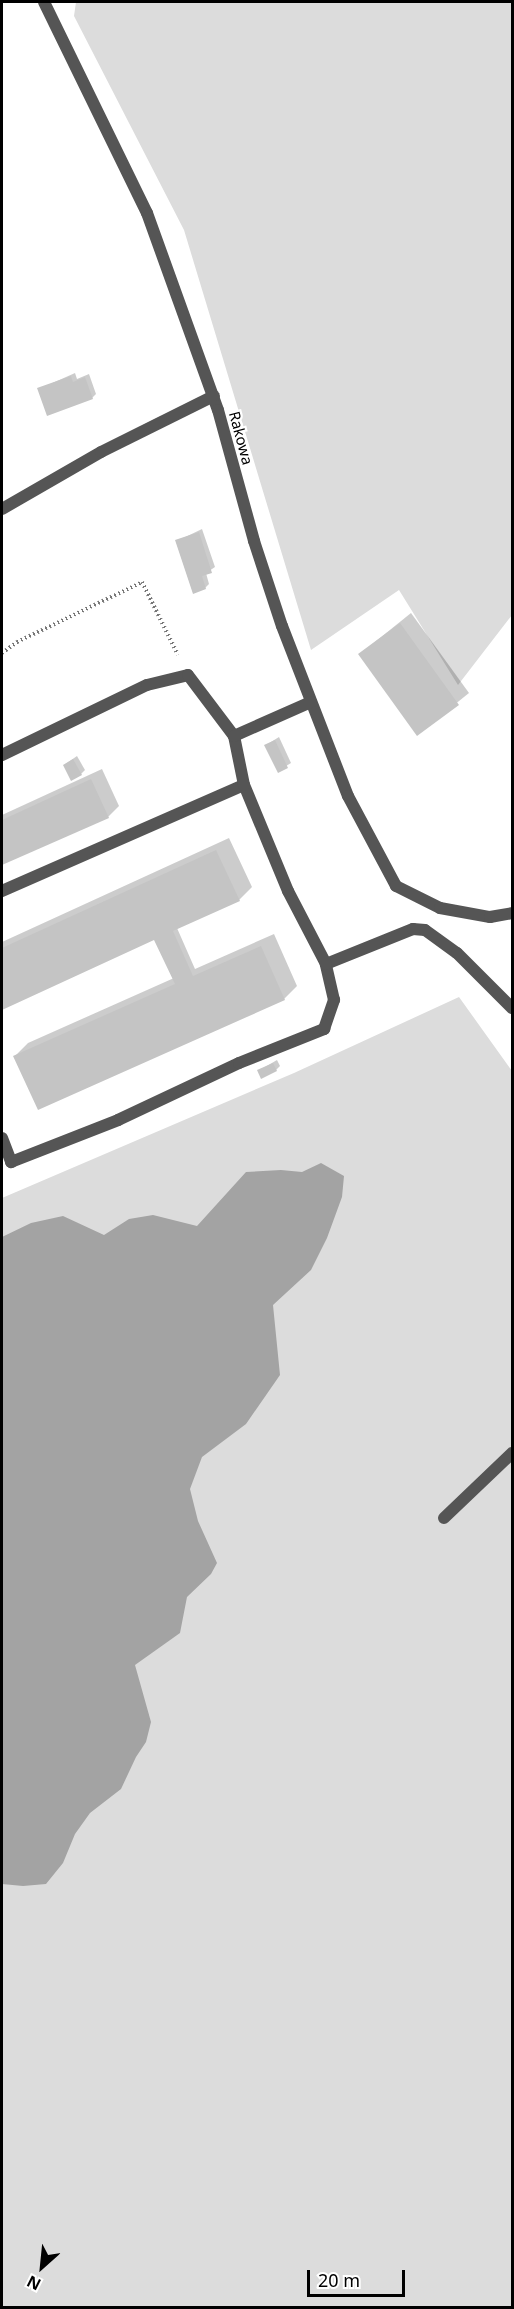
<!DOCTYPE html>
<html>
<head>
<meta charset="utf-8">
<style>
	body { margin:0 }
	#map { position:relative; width:514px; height:2309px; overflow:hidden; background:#fff; font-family:"Noto Sans",sans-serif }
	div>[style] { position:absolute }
	.green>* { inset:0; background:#dcdcdc }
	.water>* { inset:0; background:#a3a3a3 }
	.shadow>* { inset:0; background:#0003 }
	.building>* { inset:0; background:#c4c4c4 }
	.path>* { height:4px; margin-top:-2px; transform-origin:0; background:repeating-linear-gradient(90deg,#777 0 1.5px,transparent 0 4.5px) }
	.lane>* { height:12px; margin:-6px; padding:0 6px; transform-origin:6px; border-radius:6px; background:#555 }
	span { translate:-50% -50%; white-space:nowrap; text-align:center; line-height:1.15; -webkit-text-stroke:4.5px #fff; paint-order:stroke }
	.street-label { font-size:15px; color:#000 }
	.frame { position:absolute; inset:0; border:3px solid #000; pointer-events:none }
	.north { position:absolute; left:12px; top:2237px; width:60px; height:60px; -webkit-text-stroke:4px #fff; paint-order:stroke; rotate:207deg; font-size:16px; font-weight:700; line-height:24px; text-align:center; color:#000 }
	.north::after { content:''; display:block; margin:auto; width:21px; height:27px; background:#000; clip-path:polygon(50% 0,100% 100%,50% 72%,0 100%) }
	.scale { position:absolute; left:307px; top:2270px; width:98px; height:27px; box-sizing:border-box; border:3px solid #000; border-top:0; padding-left:8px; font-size:18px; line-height:21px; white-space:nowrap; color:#000; -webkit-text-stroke:4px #fff; paint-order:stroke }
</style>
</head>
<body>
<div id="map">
	<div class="green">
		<div style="clip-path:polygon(76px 2px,512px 2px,512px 615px,458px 685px,399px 590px,311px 650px,184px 230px,74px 16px)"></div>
		<div style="clip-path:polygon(459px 997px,512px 1071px,512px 2307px,2px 2308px,2px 1198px,294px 1073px)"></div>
	</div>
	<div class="water">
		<div style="clip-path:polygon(321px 1163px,344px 1176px,342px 1197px,327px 1238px,311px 1270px,273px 1305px,280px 1375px,246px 1424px,202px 1457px,190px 1489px,198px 1521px,217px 1563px,211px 1574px,187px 1597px,180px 1633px,135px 1665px,151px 1722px,146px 1742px,136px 1757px,121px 1789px,90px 1813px,75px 1834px,63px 1863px,46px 1884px,23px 1886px,2px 1884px,2px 1237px,31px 1223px,63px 1216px,104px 1235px,129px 1219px,153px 1215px,197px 1226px,246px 1172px,281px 1170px,302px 1172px)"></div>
	</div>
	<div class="shadow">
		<div style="clip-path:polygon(75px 373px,77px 379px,89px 374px,96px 394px,92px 398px,39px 389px)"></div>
		<div style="clip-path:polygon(202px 529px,215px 567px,206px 573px,209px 584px,205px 588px,177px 541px)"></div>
		<div style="clip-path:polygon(411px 613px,469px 693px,418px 734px,360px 654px)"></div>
		<div style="clip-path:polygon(279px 737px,291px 763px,278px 771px,266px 745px)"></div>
		<div style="clip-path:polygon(77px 756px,85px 770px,81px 774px,64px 765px)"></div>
		<div style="clip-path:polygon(102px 769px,119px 806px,108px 817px,2px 864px,2px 815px)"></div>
		<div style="clip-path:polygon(229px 838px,252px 887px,239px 900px,177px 928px,195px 969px,274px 934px,297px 986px,284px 999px,15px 1056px,28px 1043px,174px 978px,160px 936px,2px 1008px,2px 942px)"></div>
		<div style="clip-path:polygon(277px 1060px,280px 1066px,276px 1070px,258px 1071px)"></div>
	</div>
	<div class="building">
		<div style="clip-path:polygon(71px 376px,73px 382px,85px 377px,93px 399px,47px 416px,37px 388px)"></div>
		<div style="clip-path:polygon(199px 532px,212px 573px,202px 576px,206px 589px,193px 594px,175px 540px)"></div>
		<div style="clip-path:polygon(400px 623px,459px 705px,417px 736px,358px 654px)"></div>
		<div style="clip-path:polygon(275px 740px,288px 768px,278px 773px,264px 745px)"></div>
		<div style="clip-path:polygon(73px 759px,82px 775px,71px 781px,63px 765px)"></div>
		<div style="clip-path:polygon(91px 779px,109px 818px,2px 865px,2px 820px)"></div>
		<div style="clip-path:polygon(216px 850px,240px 901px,173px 931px,193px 976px,261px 946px,285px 1000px,38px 1110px,13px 1056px,175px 984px,154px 940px,2px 1010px,2px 948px)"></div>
		<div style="clip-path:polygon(273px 1063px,277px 1071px,261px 1079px,257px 1070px)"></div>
	</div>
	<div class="path">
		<div style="left:2px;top:653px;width:19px;rotate:-36deg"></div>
		<div style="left:17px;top:642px;width:139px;rotate:-25.6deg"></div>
		<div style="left:142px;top:582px;width:81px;rotate:63.7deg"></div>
	</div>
	<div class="lane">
		<div style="left:44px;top:2px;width:235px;rotate:64deg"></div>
		<div style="left:147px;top:213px;width:209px;rotate:70.2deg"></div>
		<div style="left:218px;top:410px;width:136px;rotate:74.6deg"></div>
		<div style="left:254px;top:541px;width:89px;rotate:71.8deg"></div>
		<div style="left:282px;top:626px;width:182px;rotate:68.8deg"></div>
		<div style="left:348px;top:796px;width:102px;rotate:61.9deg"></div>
		<div style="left:396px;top:886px;width:49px;rotate:26.6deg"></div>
		<div style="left:440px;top:908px;width:51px;rotate:10.2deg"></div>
		<div style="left:490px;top:917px;width:22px;rotate:-10deg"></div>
		<div style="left:2px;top:509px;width:114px;rotate:-29.9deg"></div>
		<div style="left:101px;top:452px;width:126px;rotate:-26.4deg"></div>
		<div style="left:2px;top:755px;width:161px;rotate:-25.8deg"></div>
		<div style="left:147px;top:685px;width:42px;rotate:-13.7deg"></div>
		<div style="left:188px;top:675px;width:76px;rotate:53deg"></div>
		<div style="left:2px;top:891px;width:264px;rotate:-23.7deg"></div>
		<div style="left:326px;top:964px;width:94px;rotate:-21.9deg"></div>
		<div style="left:413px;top:929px;width:12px;rotate:5deg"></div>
		<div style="left:425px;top:930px;width:39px;rotate:36deg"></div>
		<div style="left:457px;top:953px;width:78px;rotate:45deg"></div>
		<div style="left:2px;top:1138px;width:26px;rotate:69deg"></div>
		<div style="left:11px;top:1162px;width:115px;rotate:-21.4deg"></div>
		<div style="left:118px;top:1120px;width:134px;rotate:-25.2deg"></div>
		<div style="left:239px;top:1063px;width:92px;rotate:-21.8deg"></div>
		<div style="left:324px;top:1029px;width:31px;rotate:-71deg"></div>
		<div style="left:334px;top:1000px;width:37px;rotate:-103deg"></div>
		<div style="left:326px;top:964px;width:82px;rotate:-117.5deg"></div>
		<div style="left:288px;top:891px;width:115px;rotate:-112.5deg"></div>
		<div style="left:244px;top:785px;width:50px;rotate:-101.5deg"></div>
		<div style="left:234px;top:736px;width:84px;rotate:-23.8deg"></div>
		<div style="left:444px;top:1518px;width:94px;rotate:-43.7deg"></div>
	</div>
	<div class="street-label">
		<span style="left:241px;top:438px;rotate:75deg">Rakowa</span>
	</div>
	<div class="frame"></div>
	<div class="north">N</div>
	<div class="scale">20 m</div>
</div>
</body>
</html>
